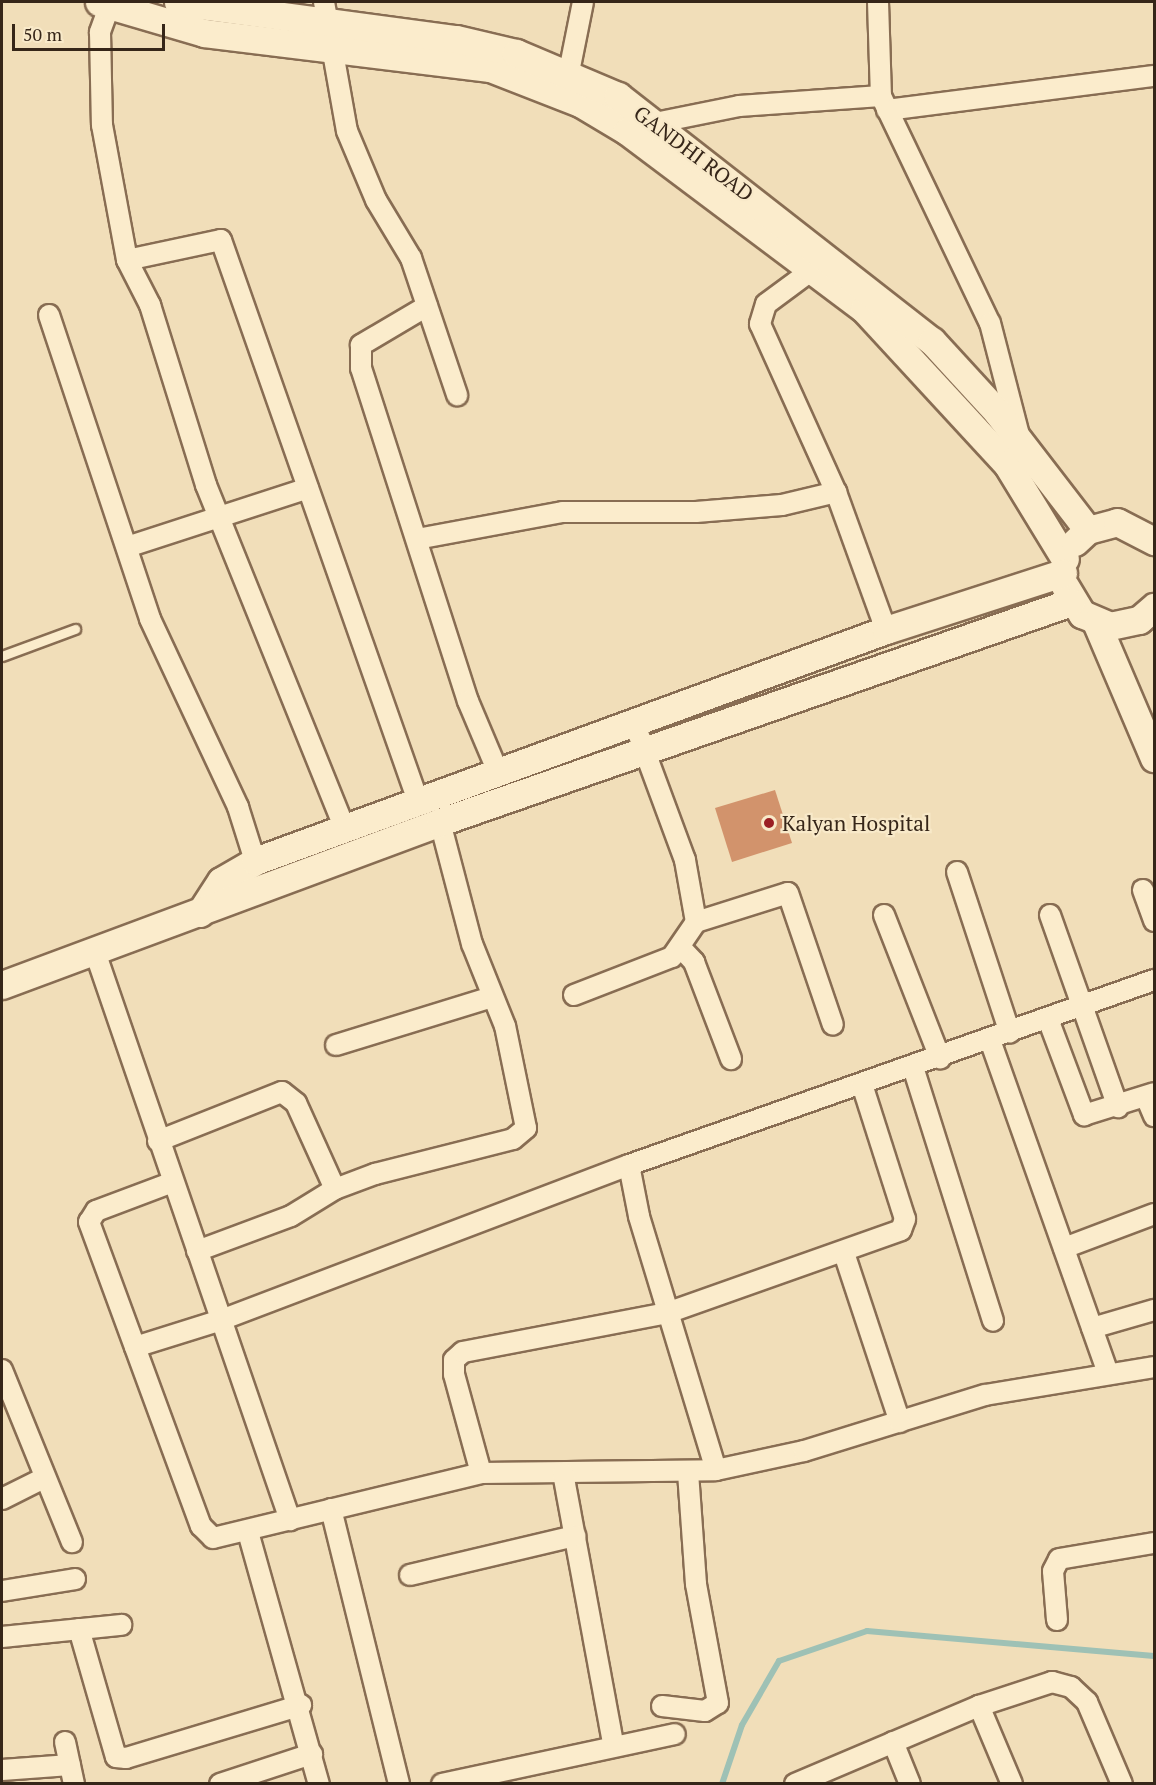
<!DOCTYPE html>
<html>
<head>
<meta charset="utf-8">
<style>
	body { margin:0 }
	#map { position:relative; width:1156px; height:1785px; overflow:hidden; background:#f1deb9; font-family:"PT Serif",serif }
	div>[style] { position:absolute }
	.stream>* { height:6px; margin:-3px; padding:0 3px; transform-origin:3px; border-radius:3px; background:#9ec1b5 }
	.building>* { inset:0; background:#d2936c }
	.roads { filter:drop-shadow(2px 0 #886d53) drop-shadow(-2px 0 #886d53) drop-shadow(0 2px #886d53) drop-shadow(0 -2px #886d53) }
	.service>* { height:9px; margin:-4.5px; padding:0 4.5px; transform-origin:4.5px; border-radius:4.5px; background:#fbeccc }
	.minor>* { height:20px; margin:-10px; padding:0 10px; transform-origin:10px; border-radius:10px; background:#fbeccc }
	.secondary>* { height:27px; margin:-13.5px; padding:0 13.5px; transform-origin:13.5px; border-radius:13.5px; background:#fbeccc }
	.dots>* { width:16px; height:16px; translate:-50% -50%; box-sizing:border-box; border:3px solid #f8e9c9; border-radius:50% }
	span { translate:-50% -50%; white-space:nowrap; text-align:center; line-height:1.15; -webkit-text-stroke:4.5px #f8e9c9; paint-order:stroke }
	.street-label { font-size:21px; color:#362619 }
	.poi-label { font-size:21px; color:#362619 }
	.left { translate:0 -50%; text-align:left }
	.frame { position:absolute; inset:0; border:3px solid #362619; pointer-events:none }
	.scale { position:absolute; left:12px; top:24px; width:153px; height:27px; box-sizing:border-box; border:3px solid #362619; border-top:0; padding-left:8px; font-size:18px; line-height:21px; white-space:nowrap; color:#362619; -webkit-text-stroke:4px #f8e9c9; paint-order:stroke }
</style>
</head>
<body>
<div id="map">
	<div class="stream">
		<div style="left:722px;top:1784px;width:62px;rotate:-71.3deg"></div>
		<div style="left:742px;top:1725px;width:74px;rotate:-60deg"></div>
		<div style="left:779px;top:1661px;width:93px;rotate:-18.8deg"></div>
		<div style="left:867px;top:1631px;width:288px;rotate:5deg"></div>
	</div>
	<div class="building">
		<div style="clip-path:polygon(775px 790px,792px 843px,732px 862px,715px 808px)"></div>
	</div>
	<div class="roads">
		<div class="service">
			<div style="left:2px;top:656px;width:78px;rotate:-20.3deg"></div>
		</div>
		<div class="minor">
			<div style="left:324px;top:2px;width:131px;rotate:79.9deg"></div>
			<div style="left:347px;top:131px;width:75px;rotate:67.2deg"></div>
			<div style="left:376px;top:200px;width:68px;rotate:58.9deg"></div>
			<div style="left:411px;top:258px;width:145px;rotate:71.4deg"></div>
			<div style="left:878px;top:2px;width:94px;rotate:88.2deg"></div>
			<div style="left:881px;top:96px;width:252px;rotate:64.4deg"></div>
			<div style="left:990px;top:323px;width:116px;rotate:75.5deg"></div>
			<div style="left:109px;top:7px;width:27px;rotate:110deg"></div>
			<div style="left:100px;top:32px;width:93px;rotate:88.8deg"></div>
			<div style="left:102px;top:125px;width:137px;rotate:79.5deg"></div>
			<div style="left:127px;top:260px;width:51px;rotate:62.9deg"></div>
			<div style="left:150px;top:305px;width:189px;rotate:72.7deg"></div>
			<div style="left:206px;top:485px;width:369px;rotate:68deg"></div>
			<div style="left:569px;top:72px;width:71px;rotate:-78.7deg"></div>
			<div style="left:887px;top:110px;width:269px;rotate:-7.3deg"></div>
			<div style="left:655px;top:123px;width:86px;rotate:-11.4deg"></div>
			<div style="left:739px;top:106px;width:142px;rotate:-4deg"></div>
			<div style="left:127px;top:260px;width:96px;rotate:-12deg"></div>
			<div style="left:221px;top:240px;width:595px;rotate:70.65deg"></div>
			<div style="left:812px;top:270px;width:57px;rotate:143.5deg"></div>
			<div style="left:766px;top:304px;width:21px;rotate:107deg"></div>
			<div style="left:760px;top:324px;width:184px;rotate:65.7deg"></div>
			<div style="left:836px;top:492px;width:147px;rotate:70.1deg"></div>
			<div style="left:427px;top:306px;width:77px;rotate:149.4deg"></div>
			<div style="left:361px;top:345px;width:23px;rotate:90deg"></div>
			<div style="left:361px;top:368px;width:350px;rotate:72.2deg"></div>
			<div style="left:468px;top:701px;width:77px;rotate:67.1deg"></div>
			<div style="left:49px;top:315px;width:320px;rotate:71.6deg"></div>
			<div style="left:150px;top:619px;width:208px;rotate:64.9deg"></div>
			<div style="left:238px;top:807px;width:57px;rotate:72.5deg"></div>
			<div style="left:417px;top:539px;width:148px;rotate:-10.5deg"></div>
			<div style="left:563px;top:512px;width:133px"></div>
			<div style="left:696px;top:512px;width:86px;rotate:-4.7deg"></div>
			<div style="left:782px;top:505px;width:56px;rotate:-13.5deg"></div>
			<div style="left:130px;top:546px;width:187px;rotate:-18deg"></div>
			<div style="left:957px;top:872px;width:169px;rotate:71.8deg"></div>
			<div style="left:1143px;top:890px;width:33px;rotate:70deg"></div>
			<div style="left:884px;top:915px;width:154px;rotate:68.6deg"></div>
			<div style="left:1050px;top:915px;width:204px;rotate:70.5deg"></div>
			<div style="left:696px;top:922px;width:96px;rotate:-17.5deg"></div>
			<div style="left:788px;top:893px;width:139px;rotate:71.2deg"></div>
			<div style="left:94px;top:949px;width:604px;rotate:71.05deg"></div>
			<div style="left:682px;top:949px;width:18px;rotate:47deg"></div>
			<div style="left:694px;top:962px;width:104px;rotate:69.1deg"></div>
			<div style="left:574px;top:995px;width:105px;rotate:-21.2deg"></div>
			<div style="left:672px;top:957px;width:42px;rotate:-55.6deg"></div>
			<div style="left:696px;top:922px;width:63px;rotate:-100.1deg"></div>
			<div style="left:685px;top:860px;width:147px;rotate:-110.3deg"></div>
			<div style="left:1048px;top:1019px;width:103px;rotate:69.4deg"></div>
			<div style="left:1084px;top:1115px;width:73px;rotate:-17.4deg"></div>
			<div style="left:990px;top:1040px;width:353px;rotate:70.5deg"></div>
			<div style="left:336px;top:1045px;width:163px;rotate:-17.1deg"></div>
			<div style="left:913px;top:1067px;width:266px;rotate:72.5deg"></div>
			<div style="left:1146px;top:1097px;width:21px;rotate:67deg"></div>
			<div style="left:158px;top:1141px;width:133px;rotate:-21.6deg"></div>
			<div style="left:282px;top:1092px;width:18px;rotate:38deg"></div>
			<div style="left:296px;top:1103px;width:94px;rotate:65.6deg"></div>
			<div style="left:173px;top:1182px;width:82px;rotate:159.4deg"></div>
			<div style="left:96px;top:1211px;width:13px;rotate:122deg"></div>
			<div style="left:89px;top:1222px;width:324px;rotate:69.8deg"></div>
			<div style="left:201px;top:1526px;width:17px;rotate:45deg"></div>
			<div style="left:213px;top:1538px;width:276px;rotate:-13.6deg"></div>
			<div style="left:481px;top:1473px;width:235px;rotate:-0.7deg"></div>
			<div style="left:716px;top:1470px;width:90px;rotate:-12.2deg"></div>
			<div style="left:804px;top:1451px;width:189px;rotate:-17.2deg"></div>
			<div style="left:985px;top:1395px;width:171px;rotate:-9.4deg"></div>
			<div style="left:1064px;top:1248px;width:96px;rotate:-20.7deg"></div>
			<div style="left:197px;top:1251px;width:100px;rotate:-20.4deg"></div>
			<div style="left:291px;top:1216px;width:52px;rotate:-31.5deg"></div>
			<div style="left:335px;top:1189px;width:43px;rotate:-20.6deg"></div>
			<div style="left:375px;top:1174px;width:142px;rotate:-14.2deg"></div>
			<div style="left:513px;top:1139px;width:17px;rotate:-40deg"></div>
			<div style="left:526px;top:1128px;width:104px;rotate:-101.6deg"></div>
			<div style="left:505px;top:1026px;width:88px;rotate:-111.9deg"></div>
			<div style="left:472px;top:944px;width:126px;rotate:-104.7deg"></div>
			<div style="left:844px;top:1253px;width:178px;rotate:71.7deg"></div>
			<div style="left:1092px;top:1328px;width:65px;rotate:-16.2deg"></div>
			<div style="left:135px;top:1347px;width:90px;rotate:-17.4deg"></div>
			<div style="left:221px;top:1320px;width:436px;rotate:-20.8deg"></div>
			<div style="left:2px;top:1370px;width:186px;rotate:67.9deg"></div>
			<div style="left:716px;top:1470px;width:265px;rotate:-106.9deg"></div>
			<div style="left:639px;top:1216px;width:52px;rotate:-101.1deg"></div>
			<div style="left:629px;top:1165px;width:557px;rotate:-19.41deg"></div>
			<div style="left:481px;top:1473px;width:103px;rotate:-105.3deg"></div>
			<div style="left:454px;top:1374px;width:14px;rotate:-90deg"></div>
			<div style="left:454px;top:1360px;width:12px;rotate:-42deg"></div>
			<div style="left:463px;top:1352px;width:208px;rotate:-10.8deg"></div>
			<div style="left:667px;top:1313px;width:248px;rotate:-19.5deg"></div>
			<div style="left:901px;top:1230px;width:12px;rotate:-70deg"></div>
			<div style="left:905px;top:1219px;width:142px;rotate:-107.7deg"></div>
			<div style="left:563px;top:1473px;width:275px;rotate:79.5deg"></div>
			<div style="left:2px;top:1499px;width:45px;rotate:-26.6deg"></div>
			<div style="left:331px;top:1509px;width:283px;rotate:76.1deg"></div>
			<div style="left:248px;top:1532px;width:262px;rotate:74.3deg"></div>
			<div style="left:410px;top:1575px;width:170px;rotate:-13.3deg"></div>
			<div style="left:2px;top:1591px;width:74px;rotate:-9.3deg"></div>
			<div style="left:1057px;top:1620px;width:49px;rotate:-94.7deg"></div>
			<div style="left:1053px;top:1571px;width:13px;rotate:-63deg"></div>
			<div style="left:1059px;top:1559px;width:96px;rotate:-9.6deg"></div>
			<div style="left:79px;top:1629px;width:133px;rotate:73.9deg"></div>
			<div style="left:116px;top:1757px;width:10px;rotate:6deg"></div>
			<div style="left:126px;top:1758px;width:183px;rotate:-16.8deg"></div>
			<div style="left:2px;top:1637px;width:120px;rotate:-5.8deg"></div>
			<div style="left:662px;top:1706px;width:43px;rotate:6.6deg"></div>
			<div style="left:705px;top:1711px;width:15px;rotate:-32deg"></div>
			<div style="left:718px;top:1703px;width:121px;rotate:-100.5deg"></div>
			<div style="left:696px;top:1584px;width:112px;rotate:-94.1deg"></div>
			<div style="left:65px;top:1742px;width:43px;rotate:77.9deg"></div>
			<div style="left:893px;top:1742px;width:45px;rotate:68deg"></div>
			<div style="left:2px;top:1770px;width:68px;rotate:-4.2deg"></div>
			<div style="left:220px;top:1784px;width:97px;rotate:-18.1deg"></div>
			<div style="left:442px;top:1784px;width:238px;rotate:-12.1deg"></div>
			<div style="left:795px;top:1784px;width:200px;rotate:-23deg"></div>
			<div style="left:1012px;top:1784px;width:85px;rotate:-112.9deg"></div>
			<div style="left:979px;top:1706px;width:77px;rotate:-18.2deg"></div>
			<div style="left:1052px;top:1682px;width:20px;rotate:15deg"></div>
			<div style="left:1071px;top:1687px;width:22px;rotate:43deg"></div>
			<div style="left:1087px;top:1702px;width:89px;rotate:66.9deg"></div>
		</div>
		<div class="secondary">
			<div style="left:99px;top:2px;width:109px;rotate:16.4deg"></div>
			<div style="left:204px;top:33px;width:288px;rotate:7deg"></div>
			<div style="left:490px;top:68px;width:97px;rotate:21.3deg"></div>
			<div style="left:580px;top:103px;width:55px;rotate:30.8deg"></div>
			<div style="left:627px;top:131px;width:296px;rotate:36.9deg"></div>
			<div style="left:864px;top:309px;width:211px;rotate:47.3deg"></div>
			<div style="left:1007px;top:464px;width:111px;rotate:58.6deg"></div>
			<div style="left:178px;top:2px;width:280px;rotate:7.6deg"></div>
			<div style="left:456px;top:39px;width:62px;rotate:13.1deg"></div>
			<div style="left:516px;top:53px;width:111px;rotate:22.9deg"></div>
			<div style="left:618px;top:96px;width:398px;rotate:38deg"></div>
			<div style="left:932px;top:341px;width:96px;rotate:47.5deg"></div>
			<div style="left:997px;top:412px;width:149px;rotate:52.4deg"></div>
			<div style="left:1075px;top:542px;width:18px;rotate:-43deg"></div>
			<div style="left:1088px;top:530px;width:30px;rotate:-15deg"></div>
			<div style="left:1117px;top:522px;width:42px;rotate:27.2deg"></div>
			<div style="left:1065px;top:586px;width:33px;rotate:59deg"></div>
			<div style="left:1082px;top:614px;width:30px;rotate:23deg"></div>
			<div style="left:1110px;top:626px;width:30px;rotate:-12deg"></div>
			<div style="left:1139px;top:620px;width:20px;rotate:-41deg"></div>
			<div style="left:1096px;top:622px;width:148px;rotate:66.9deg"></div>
			<div style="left:200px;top:913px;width:38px;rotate:-57deg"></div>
			<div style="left:221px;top:881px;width:39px;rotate:-30deg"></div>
			<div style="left:255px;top:861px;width:672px;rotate:-20.11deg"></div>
			<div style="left:886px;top:630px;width:186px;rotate:-17.9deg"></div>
			<div style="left:2px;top:985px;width:467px;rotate:-20.4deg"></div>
			<div style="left:440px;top:822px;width:668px;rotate:-19.22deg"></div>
		</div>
	</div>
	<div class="dots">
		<div style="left:769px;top:823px;background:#9b1f24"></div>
	</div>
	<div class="street-label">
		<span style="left:694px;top:153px;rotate:37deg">GANDHI ROAD</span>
	</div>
	<div class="poi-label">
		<span class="left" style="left:782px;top:823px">Kalyan Hospital</span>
	</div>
	<div class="frame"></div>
	<div class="scale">50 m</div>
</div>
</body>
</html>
